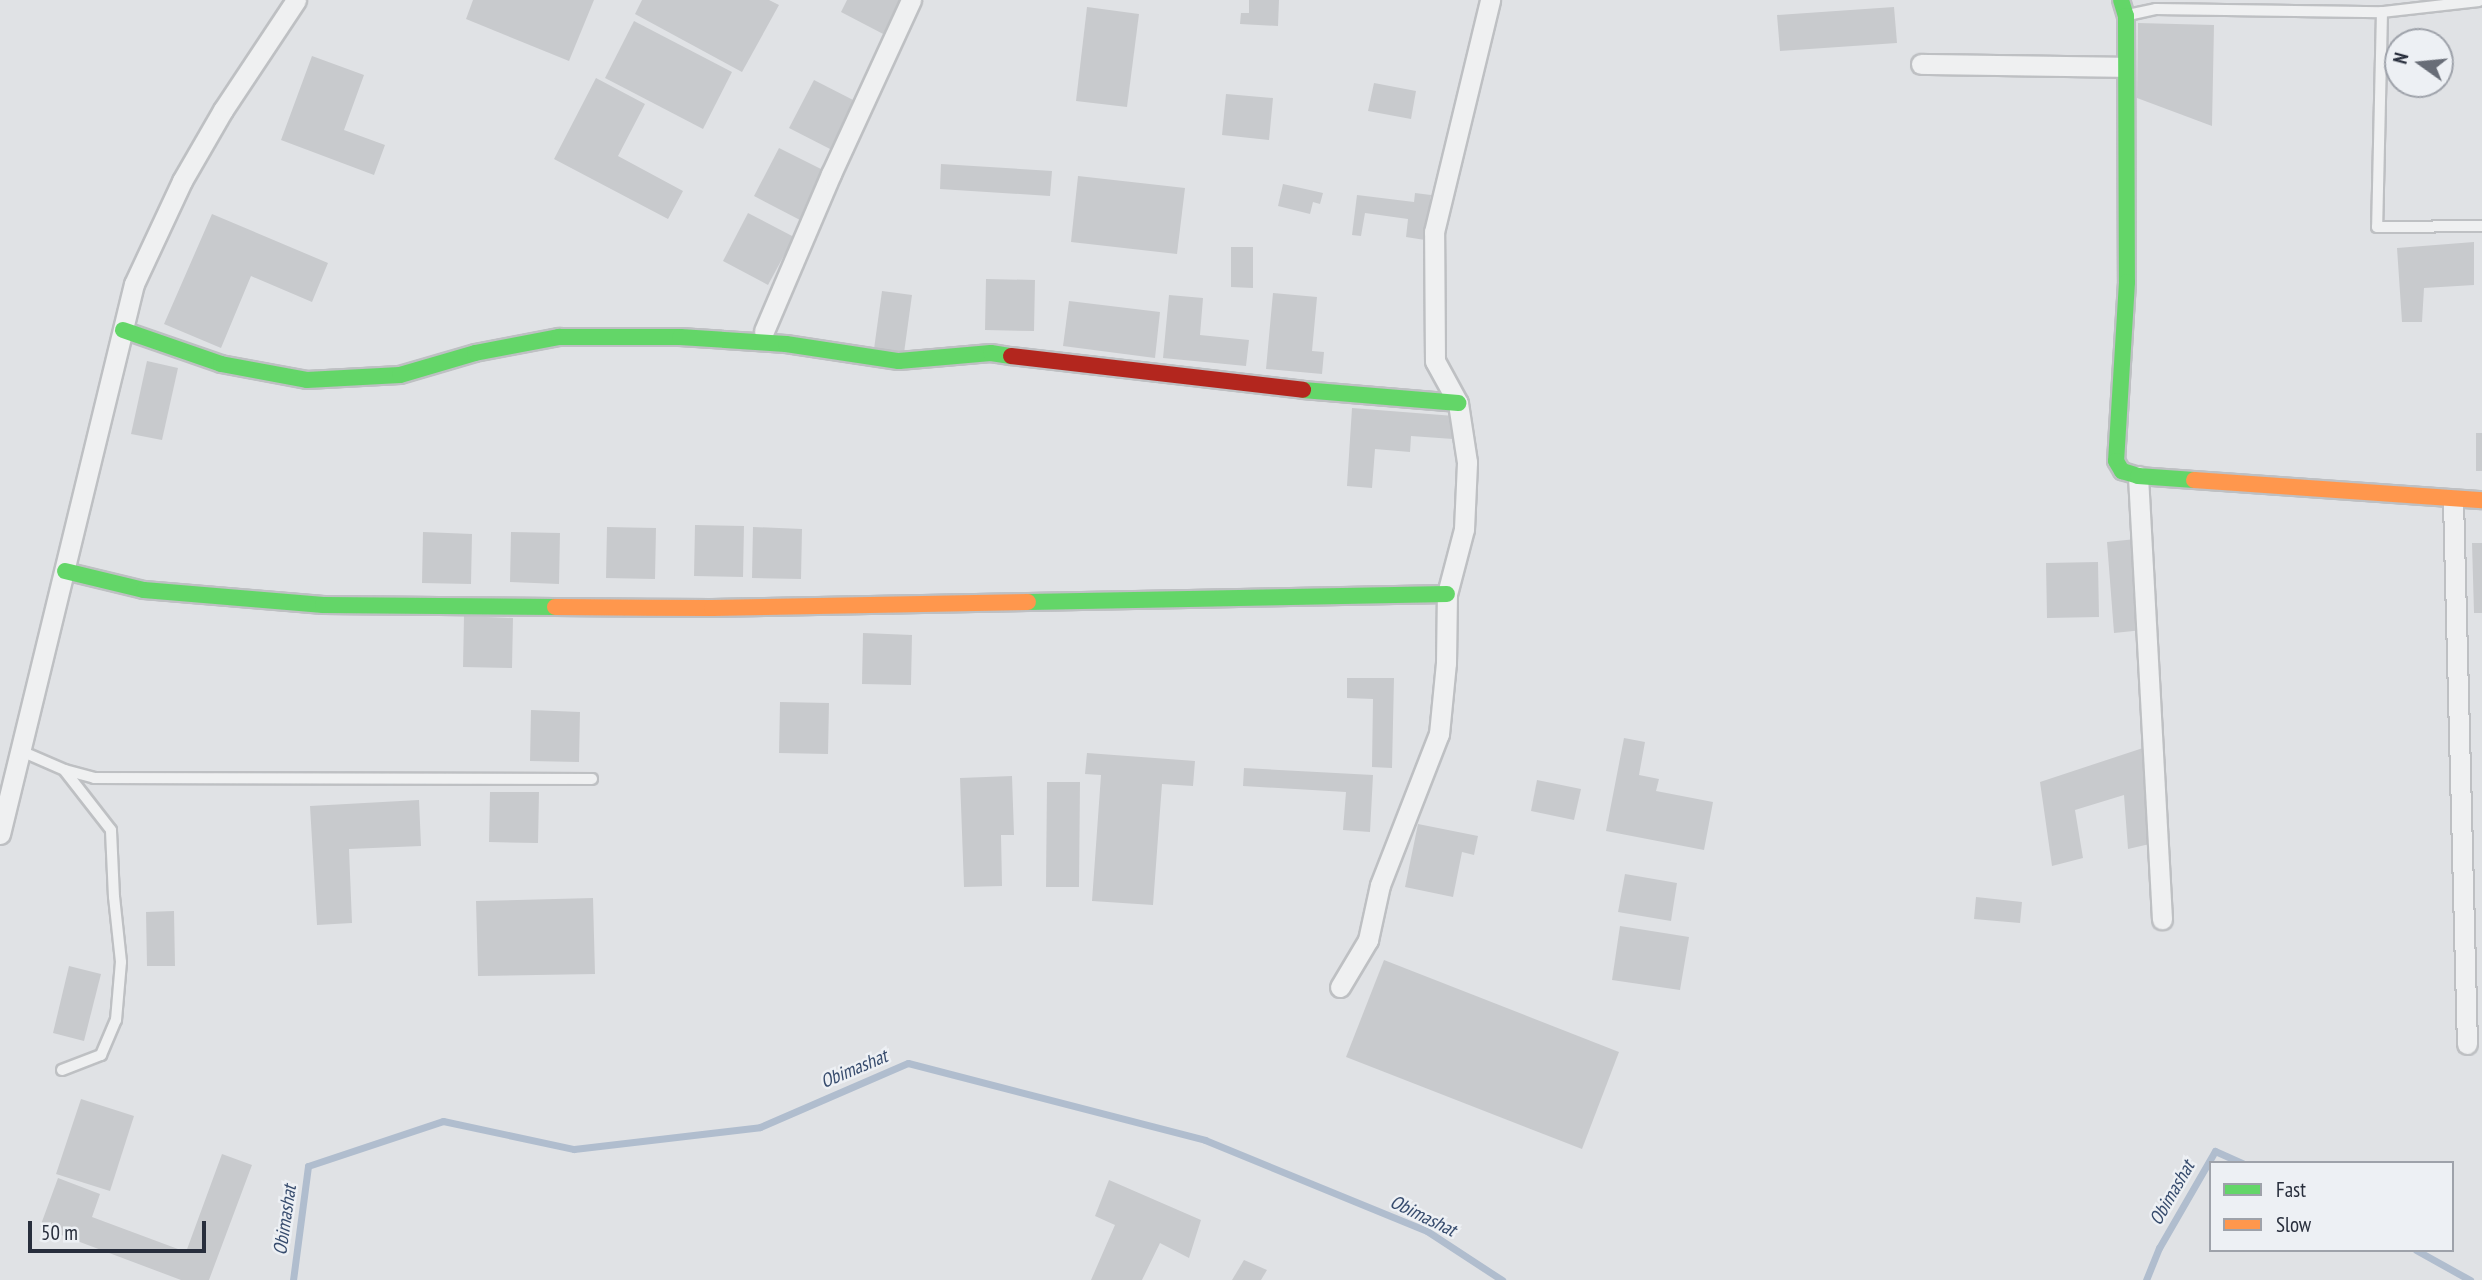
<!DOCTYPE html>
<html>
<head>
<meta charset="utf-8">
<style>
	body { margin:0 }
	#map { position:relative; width:2482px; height:1280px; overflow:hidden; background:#e0e2e5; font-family:"PT Sans Narrow",sans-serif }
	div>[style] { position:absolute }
	.stream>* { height:7px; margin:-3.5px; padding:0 3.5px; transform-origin:3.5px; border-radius:3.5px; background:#b0bdce }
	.building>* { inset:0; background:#c8cacd }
	.roads { filter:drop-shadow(2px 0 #bec0c3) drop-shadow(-2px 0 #bec0c3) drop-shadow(0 2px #bec0c3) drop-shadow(0 -2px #bec0c3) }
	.lane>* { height:10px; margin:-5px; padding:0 5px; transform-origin:5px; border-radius:5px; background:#eff0f1 }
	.street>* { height:19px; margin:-9.5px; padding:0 9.5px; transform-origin:9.5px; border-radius:9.5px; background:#eff0f1 }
	.fast>* { height:16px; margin:-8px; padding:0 8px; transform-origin:8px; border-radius:8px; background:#63d668 }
	.slow>* { height:16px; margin:-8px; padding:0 8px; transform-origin:8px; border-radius:8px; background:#ff974d }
	.jam>* { height:16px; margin:-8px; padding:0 8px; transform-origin:8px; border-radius:8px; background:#b3261e }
	span { translate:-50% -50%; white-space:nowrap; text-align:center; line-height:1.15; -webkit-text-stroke:5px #edf0f4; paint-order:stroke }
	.water-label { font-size:19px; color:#364b6d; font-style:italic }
	.legend { position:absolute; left:2209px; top:1161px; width:245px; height:91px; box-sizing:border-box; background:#edf0f4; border:2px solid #9ea2aa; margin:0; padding:9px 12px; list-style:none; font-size:21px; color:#282e3c }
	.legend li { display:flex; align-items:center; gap:14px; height:35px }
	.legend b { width:35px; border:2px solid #9ea2aa }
	.north { position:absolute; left:2384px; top:28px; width:70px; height:70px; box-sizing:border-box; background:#edf0f4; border:2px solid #9ea2aa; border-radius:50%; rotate:285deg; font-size:19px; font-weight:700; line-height:28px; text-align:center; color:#282e3c }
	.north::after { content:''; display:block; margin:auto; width:24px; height:32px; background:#686d77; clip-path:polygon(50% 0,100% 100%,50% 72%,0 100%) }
	.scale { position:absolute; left:28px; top:1221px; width:178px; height:32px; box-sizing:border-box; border:4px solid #282e3c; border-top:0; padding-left:9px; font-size:21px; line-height:24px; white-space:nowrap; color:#282e3c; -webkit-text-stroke:5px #edf0f4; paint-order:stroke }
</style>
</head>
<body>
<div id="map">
	<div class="stream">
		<div style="left:2416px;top:1250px;width:62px;rotate:29.1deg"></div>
		<div style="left:293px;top:1280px;width:115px;rotate:-82.5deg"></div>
		<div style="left:308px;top:1166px;width:142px;rotate:-18.4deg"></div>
		<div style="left:443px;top:1121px;width:134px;rotate:12.1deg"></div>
		<div style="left:574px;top:1149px;width:187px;rotate:-6.7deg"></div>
		<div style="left:760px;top:1127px;width:161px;rotate:-23.4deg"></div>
		<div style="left:908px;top:1063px;width:307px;rotate:14.5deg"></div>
		<div style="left:1205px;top:1140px;width:240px;rotate:22.3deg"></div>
		<div style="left:1427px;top:1231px;width:90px;rotate:33.2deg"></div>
		<div style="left:2146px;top:1280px;width:35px;rotate:-68deg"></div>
		<div style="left:2159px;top:1248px;width:112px;rotate:-60deg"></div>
		<div style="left:2215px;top:1151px;width:30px;rotate:24deg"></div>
	</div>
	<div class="building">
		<div style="clip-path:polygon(473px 0,594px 0,569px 61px,466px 19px)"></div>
		<div style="clip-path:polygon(642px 0,769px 0,779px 5px,742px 72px,635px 14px)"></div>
		<div style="clip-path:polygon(847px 0,905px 0,887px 36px,841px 12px)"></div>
		<div style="clip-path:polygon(1249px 0,1279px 0,1278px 26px,1240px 24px,1241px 13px,1249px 13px)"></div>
		<div style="clip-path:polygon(1087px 7px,1139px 14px,1127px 107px,1076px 101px)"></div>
		<div style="clip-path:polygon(1894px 7px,1897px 43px,1780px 51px,1777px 15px)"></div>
		<div style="clip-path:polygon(634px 21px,732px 72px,703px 129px,605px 78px)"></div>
		<div style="clip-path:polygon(2138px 23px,2214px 25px,2212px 126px,2137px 98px)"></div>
		<div style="clip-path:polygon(312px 56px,364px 75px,344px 130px,385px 145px,374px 175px,281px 140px)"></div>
		<div style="clip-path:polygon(596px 78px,645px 104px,618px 156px,683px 191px,668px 219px,554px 159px)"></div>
		<div style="clip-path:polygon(814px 80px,859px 103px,834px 151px,789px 128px)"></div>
		<div style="clip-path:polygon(1374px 83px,1416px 91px,1411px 119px,1368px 111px)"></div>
		<div style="clip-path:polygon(1226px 94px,1273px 98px,1269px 140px,1222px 135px)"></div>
		<div style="clip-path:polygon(779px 148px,825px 171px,800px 220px,754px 196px)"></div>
		<div style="clip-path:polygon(941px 164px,1052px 171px,1050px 196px,940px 189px)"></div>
		<div style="clip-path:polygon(1078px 176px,1185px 188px,1177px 254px,1071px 242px)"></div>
		<div style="clip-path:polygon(1283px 184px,1323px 193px,1320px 204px,1313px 202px,1310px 214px,1278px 206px)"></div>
		<div style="clip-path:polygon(1415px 193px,1431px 195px,1425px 240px,1406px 237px,1408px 219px,1365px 213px,1361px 236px,1352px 235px,1357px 195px,1414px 202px)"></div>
		<div style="clip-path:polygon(748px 213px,794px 237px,768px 285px,723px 261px)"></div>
		<div style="clip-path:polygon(212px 214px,328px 263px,312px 302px,251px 276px,221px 348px,164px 324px)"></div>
		<div style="clip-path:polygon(2474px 242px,2474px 285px,2424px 288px,2422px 322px,2402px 322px,2397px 248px)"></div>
		<div style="clip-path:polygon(1231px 247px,1253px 247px,1253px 288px,1231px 287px)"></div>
		<div style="clip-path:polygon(986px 279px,1035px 280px,1034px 331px,985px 330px)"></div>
		<div style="clip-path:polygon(882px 291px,912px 295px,904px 353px,874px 349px)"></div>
		<div style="clip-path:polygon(1273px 293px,1317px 297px,1312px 351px,1324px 352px,1322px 374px,1266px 369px)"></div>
		<div style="clip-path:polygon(1169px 295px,1203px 298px,1200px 335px,1249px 340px,1246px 366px,1163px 358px)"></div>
		<div style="clip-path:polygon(1069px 301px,1160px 312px,1155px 358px,1063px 346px)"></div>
		<div style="clip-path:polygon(147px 361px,178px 368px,162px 440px,131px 434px)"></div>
		<div style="clip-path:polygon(1352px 408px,1454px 416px,1453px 439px,1411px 436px,1410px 452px,1375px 449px,1372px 488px,1347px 486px)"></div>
		<div style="clip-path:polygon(2476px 433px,2482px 433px,2482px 471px,2476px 471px)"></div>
		<div style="clip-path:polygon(695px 525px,744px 526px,743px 577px,694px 576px)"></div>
		<div style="clip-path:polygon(607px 527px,656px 528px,655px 579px,606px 578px)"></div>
		<div style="clip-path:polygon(753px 527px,802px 529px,801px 579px,752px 578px)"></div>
		<div style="clip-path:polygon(423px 532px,472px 534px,471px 584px,422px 583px)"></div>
		<div style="clip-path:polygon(511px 532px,560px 533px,559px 584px,510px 582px)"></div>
		<div style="clip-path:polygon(2136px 539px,2143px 630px,2114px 633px,2107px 542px)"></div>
		<div style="clip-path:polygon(2472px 543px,2482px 543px,2482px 613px,2474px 613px)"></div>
		<div style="clip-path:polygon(2098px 562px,2099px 617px,2047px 618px,2046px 563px)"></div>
		<div style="clip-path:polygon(464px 616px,513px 618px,512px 668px,463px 667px)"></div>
		<div style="clip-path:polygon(863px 633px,912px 635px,911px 685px,862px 684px)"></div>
		<div style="clip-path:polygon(1347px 678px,1394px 678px,1392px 768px,1372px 767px,1373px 699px,1347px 698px)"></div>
		<div style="clip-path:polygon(780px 702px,829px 703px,828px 754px,779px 753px)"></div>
		<div style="clip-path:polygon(531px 710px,580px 712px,579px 762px,530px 761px)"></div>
		<div style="clip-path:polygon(1624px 738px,1645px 742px,1639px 775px,1659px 779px,1656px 791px,1713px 802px,1704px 850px,1606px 831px)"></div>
		<div style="clip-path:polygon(2146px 747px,2154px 843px,2128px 849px,2124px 795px,2075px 810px,2083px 858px,2052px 866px,2040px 782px)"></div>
		<div style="clip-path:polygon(1087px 753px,1195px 761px,1193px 786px,1162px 784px,1153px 905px,1092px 901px,1101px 775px,1085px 774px)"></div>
		<div style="clip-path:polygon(1244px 768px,1373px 775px,1370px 832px,1343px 830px,1346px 792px,1243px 786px)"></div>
		<div style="clip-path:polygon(1012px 776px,1014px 835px,1001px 835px,1002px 886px,964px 887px,960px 778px)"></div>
		<div style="clip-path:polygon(1537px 780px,1581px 789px,1574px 820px,1531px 811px)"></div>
		<div style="clip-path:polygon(1047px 782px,1080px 782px,1079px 887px,1046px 887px)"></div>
		<div style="clip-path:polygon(490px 792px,539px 792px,538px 843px,489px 842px)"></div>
		<div style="clip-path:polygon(419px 800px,421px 846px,349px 849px,352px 923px,317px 925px,310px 806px)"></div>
		<div style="clip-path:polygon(1418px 824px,1478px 836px,1474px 855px,1462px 852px,1453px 897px,1405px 887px)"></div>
		<div style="clip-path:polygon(1625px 874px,1677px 883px,1671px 921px,1618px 912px)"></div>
		<div style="clip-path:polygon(1976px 897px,2022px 902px,2020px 923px,1974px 919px)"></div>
		<div style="clip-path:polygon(593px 898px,595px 974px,478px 976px,476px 901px)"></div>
		<div style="clip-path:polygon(174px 911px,175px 966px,147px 966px,146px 912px)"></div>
		<div style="clip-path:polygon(1620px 926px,1689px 937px,1680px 990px,1612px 980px)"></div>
		<div style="clip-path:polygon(1384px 960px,1619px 1052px,1582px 1149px,1346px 1057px)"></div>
		<div style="clip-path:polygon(69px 966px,101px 974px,84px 1041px,53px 1033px)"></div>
		<div style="clip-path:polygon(81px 1099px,134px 1116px,110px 1191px,56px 1174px)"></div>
		<div style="clip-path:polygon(222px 1154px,252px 1165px,209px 1280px,181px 1280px,40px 1227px,58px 1178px,100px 1194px,92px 1217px,186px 1252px)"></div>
		<div style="clip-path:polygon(1109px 1180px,1201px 1220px,1189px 1258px,1160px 1243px,1142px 1280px,1091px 1280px,1115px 1225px,1095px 1216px)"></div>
		<div style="clip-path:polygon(1244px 1260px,1267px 1270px,1261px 1280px,1232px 1280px)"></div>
	</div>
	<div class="roads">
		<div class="lane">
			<div style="left:2479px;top:1px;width:98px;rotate:173.5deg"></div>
			<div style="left:2382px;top:12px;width:215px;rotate:91.3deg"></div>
			<div style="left:2377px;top:227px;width:105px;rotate:-0.5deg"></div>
			<div style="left:2128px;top:15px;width:29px;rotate:-12deg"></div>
			<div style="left:2156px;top:9px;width:226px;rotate:0.8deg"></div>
			<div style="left:21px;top:751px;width:48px;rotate:23.4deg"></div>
			<div style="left:65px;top:770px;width:30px;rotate:15deg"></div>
			<div style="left:94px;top:778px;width:498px;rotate:0.1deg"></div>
			<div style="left:62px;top:1070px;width:42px;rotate:-21deg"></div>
			<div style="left:101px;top:1055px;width:38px;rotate:-67deg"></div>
			<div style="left:116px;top:1020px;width:58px;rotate:-85.1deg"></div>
			<div style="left:121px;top:962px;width:65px;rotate:-96.1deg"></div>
			<div style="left:114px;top:897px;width:67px;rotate:-92.6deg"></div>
			<div style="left:111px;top:830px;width:75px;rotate:-127.9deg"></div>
		</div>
		<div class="street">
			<div style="left:1921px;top:64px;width:203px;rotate:0.8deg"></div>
			<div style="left:764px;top:331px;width:171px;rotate:-66.9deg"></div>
			<div style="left:831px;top:174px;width:192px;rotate:-65.3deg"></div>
			<div style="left:2138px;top:476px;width:444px;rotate:86.9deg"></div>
			<div style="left:2453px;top:500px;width:544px;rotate:88.53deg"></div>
			<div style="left:0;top:834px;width:566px;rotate:-76.31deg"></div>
			<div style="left:134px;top:284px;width:114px;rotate:-65deg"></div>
			<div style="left:182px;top:181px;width:82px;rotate:-60deg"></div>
			<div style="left:223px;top:110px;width:132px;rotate:-56.4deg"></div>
			<div style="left:1340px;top:987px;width:55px;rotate:-59.2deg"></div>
			<div style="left:1368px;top:940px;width:56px;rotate:-77.7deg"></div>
			<div style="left:1380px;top:885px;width:162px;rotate:-68.7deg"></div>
			<div style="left:1439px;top:734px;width:71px;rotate:-84.4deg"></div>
			<div style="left:1446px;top:663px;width:69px;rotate:-89.2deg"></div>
			<div style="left:1447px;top:594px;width:67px;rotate:-75.3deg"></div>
			<div style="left:1464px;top:529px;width:67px;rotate:-87.4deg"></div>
			<div style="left:1467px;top:462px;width:60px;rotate:-98.7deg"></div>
			<div style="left:1458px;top:403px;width:48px;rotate:-118.7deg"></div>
			<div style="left:1435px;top:361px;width:129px;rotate:-90.4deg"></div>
			<div style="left:1434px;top:232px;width:239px;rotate:-76.4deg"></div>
		</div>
		<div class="fast">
			<div style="left:2121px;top:0;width:17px;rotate:73deg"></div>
			<div style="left:2126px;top:16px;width:266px;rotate:89.8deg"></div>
			<div style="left:2127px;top:282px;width:179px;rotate:93.5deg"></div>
			<div style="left:2116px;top:461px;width:12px;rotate:59deg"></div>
			<div style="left:2122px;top:471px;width:17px;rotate:17deg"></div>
			<div style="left:2138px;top:476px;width:56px;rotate:4.1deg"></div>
			<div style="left:123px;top:330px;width:104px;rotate:19.1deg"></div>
			<div style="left:221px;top:364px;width:87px;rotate:10.5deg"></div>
			<div style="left:307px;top:380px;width:93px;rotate:-3.1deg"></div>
			<div style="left:400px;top:375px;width:78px;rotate:-16.3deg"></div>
			<div style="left:475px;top:353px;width:86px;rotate:-10.8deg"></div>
			<div style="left:559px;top:337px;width:121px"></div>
			<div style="left:680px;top:337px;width:106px;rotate:3.8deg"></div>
			<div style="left:786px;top:344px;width:114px;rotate:8.6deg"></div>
			<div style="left:899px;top:361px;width:92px;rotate:-5deg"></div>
			<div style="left:991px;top:353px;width:20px;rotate:9deg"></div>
			<div style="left:1303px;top:390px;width:156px;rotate:4.8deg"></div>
			<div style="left:65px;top:571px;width:81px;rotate:13.5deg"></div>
			<div style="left:144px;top:590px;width:180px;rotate:4.8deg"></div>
			<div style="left:323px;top:605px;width:232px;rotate:0.5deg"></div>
			<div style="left:1028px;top:602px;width:419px;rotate:-1.1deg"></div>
		</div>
		<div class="slow">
			<div style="left:2194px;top:480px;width:289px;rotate:4deg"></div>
			<div style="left:555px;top:607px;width:157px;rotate:0.4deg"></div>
			<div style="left:712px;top:608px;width:316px;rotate:-1.1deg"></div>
		</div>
		<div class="jam">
			<div style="left:1011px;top:356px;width:294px;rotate:6.6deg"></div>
		</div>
	</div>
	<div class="water-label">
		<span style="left:854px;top:1069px;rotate:-23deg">Obimashat</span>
		<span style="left:2172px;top:1193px;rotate:-60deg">Obimashat</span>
		<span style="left:1423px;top:1216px;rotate:26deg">Obimashat</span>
		<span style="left:285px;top:1220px;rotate:-82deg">Obimashat</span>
	</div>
	<ul class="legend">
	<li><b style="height:9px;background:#63d668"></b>Fast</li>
	<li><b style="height:9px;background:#ff974d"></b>Slow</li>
	</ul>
	<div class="north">N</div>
	<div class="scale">50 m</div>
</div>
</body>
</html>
